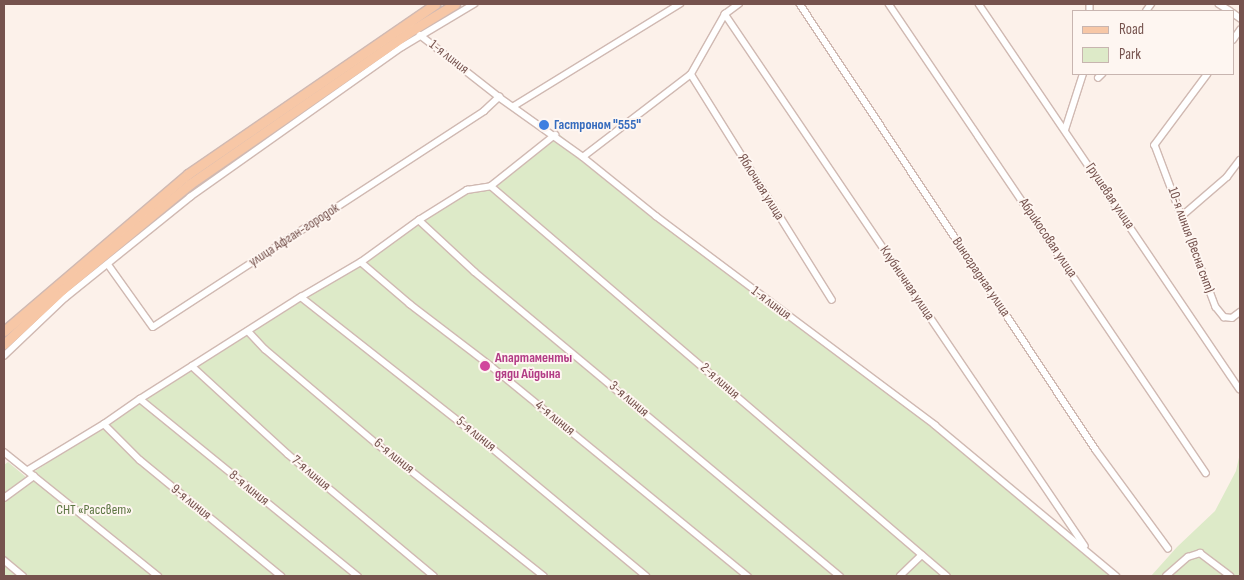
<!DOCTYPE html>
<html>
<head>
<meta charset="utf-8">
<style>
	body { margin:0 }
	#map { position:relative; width:1244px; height:580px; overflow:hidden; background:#fcf1ea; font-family:"Sofia Sans Condensed",sans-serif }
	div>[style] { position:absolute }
	.green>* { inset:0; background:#ddeac8 }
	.roads { filter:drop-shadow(1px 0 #d0b9b2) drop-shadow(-1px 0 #d0b9b2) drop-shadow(0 1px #d0b9b2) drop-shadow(0 -1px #d0b9b2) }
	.minor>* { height:5.5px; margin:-2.75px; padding:0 2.75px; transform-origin:2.75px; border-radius:2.75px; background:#fff }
	.primary>* { height:9px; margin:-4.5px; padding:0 4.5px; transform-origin:4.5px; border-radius:4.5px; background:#f7c7a6 }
	.dots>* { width:14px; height:14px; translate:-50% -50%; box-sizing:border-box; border:2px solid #fef6f1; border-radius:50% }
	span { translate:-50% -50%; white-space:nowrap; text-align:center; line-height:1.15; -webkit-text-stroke:4px #fef6f1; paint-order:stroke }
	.street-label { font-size:14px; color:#76534e }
	.shop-label { font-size:14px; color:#366cbe; font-weight:700 }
	.left { translate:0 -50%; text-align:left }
	.hotel-label { font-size:14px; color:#b23c85; font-weight:700 }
	.park-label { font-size:14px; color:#5d7643 }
	.frame { position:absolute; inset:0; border:5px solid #76534e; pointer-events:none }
	.legend { position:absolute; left:1072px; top:10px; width:162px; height:65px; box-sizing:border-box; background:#fef6f1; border:1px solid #c8b5b0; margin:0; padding:6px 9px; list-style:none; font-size:15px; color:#76534e }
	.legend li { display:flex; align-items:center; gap:10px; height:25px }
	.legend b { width:25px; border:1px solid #c8b5b0 }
</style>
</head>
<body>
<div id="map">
	<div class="green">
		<div style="clip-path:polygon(559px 134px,647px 205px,1014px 486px,1118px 576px,4px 576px,4px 465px,8px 462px,26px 477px,201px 362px,368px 260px,450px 202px,465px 194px,489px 190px)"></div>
		<div style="clip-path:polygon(1240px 453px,1240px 576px,1151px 576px,1177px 547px,1215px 511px,1236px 471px)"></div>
	</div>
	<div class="roads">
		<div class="minor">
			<div style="left:800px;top:4px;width:535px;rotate:56.43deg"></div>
			<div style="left:1096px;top:450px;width:122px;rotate:53.7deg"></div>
			<div style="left:889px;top:4px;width:566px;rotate:55.94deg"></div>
			<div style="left:979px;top:4px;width:465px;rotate:55.9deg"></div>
			<div style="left:1090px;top:4px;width:7px;rotate:90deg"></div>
			<div style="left:1219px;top:4px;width:13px;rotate:32deg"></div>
			<div style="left:1146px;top:11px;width:9px;rotate:-54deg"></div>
			<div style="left:1233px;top:13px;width:9px;rotate:36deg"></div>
			<div style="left:725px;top:14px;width:642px;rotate:55.91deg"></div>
			<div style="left:420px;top:35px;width:100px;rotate:38.1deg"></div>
			<div style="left:499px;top:97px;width:103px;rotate:35.5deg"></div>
			<div style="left:583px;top:157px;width:94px;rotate:38.9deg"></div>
			<div style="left:656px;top:216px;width:349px;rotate:36.8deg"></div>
			<div style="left:935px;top:425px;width:236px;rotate:39.8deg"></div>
			<div style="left:1233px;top:40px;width:12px;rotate:-55deg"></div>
			<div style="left:691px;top:74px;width:266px;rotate:58deg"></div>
			<div style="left:1208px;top:74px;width:89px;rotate:126.7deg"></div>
			<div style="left:1155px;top:145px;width:173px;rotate:69.4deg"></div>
			<div style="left:1216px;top:307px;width:13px;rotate:51deg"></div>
			<div style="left:1224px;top:317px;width:8px;rotate:7deg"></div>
			<div style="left:1232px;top:318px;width:10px;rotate:-37deg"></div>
			<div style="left:1098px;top:78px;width:6px;rotate:-45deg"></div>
			<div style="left:514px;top:106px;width:195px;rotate:-31.6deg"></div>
			<div style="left:1065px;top:130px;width:59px;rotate:-72.2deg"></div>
			<div style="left:583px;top:157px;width:136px;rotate:-37.5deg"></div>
			<div style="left:691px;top:74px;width:69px;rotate:-60.5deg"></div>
			<div style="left:725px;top:14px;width:17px;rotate:-36deg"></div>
			<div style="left:491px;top:186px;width:600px;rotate:40.54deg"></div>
			<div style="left:1183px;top:215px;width:58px;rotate:-40.8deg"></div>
			<div style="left:1227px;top:177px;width:21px;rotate:-53deg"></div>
			<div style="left:419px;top:220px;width:76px;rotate:42.9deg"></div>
			<div style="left:475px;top:272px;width:475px;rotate:39.8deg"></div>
			<div style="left:361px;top:262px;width:65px;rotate:40.6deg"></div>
			<div style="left:410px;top:304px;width:102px;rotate:37.4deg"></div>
			<div style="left:491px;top:366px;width:332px;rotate:39.3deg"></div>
			<div style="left:108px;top:264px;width:77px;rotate:54.5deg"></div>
			<div style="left:153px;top:327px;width:395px;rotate:-33.1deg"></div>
			<div style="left:484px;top:111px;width:21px;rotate:-43deg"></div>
			<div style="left:301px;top:297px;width:220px;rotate:38.2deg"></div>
			<div style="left:474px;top:433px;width:224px;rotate:39.7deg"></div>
			<div style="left:248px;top:331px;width:25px;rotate:47deg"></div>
			<div style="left:265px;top:349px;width:145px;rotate:40.3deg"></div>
			<div style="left:376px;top:443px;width:214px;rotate:38.4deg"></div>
			<div style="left:4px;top:356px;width:84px;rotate:-43.6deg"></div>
			<div style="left:65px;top:298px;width:161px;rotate:-38.9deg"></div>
			<div style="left:190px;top:197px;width:260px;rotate:-35.3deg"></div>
			<div style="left:402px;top:47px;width:84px;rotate:-30.8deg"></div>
			<div style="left:192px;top:366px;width:130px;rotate:42.5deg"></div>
			<div style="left:288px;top:454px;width:190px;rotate:39.9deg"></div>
			<div style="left:140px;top:399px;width:281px;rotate:39.1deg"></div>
			<div style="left:104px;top:424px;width:51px;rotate:45deg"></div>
			<div style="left:140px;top:460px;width:183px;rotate:39.4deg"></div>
			<div style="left:4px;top:452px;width:198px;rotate:38.8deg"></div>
			<div style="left:28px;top:470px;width:89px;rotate:-31.2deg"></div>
			<div style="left:104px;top:424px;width:44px;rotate:-34.8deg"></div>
			<div style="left:140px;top:399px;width:191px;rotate:-32.4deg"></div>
			<div style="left:301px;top:297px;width:69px;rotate:-30.3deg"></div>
			<div style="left:361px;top:262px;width:72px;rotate:-35.9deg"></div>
			<div style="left:419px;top:220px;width:57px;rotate:-32deg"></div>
			<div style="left:467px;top:190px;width:24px;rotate:-9deg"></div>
			<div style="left:491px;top:186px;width:82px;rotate:-38.6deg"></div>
			<div style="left:4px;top:498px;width:37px;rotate:-36deg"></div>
			<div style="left:4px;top:560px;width:25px;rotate:40deg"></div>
			<div style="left:900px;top:576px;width:30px;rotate:-44deg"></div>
			<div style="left:1166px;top:576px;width:29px;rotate:-41deg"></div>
			<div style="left:1188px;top:557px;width:13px;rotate:-18deg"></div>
			<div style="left:1200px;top:553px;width:38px;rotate:37deg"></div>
		</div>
		<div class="primary">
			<div style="left:4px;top:331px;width:242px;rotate:-40.5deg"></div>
			<div style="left:188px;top:174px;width:300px;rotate:-34.5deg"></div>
			<div style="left:4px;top:344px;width:81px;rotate:-43deg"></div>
			<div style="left:63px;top:289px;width:165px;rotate:-39.6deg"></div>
			<div style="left:190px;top:184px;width:272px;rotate:-34.7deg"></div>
			<div style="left:414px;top:29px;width:48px;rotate:-31.4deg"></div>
		</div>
	</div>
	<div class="dots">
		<div style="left:544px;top:125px;background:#3f7fe0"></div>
		<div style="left:485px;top:366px;background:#d1479c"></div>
	</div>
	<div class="street-label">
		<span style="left:449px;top:57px;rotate:38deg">1-я линия</span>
		<span style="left:761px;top:187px;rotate:58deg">Яблочная улица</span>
		<span style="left:1110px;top:196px;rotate:56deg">Грушевая улица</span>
		<span style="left:294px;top:235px;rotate:-33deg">улица Афган-городок</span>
		<span style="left:1048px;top:238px;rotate:56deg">Абрикосовая улица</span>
		<span style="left:1191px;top:240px;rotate:70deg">10-я линия (Весна снт)</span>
		<span style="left:981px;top:277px;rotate:56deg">Виноградная улица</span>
		<span style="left:907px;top:283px;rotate:56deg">Клубничная улица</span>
		<span style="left:771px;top:303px;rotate:37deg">1-я линия</span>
		<span style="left:720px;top:381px;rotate:41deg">2-я линия</span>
		<span style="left:629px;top:399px;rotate:40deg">3-я линия</span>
		<span style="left:555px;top:418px;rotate:39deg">4-я линия</span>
		<span style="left:476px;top:434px;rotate:39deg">5-я линия</span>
		<span style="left:394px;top:456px;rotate:39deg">6-я линия</span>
		<span style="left:311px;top:473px;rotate:40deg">7-я линия</span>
		<span style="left:249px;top:488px;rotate:39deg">8-я линия</span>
		<span style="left:191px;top:502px;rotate:39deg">9-я линия</span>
	</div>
	<div class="shop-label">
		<span class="left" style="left:554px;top:125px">Гастроном "555"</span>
	</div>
	<div class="hotel-label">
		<span class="left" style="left:495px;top:366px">Апартаменты<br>дяди Айдына</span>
	</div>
	<div class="park-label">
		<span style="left:94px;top:510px">СНТ «Рассвет»</span>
	</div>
	<div class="frame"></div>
	<ul class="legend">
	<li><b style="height:6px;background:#f7c7a6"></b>Road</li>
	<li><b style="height:14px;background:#ddeac8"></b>Park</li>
	</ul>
</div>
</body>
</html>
